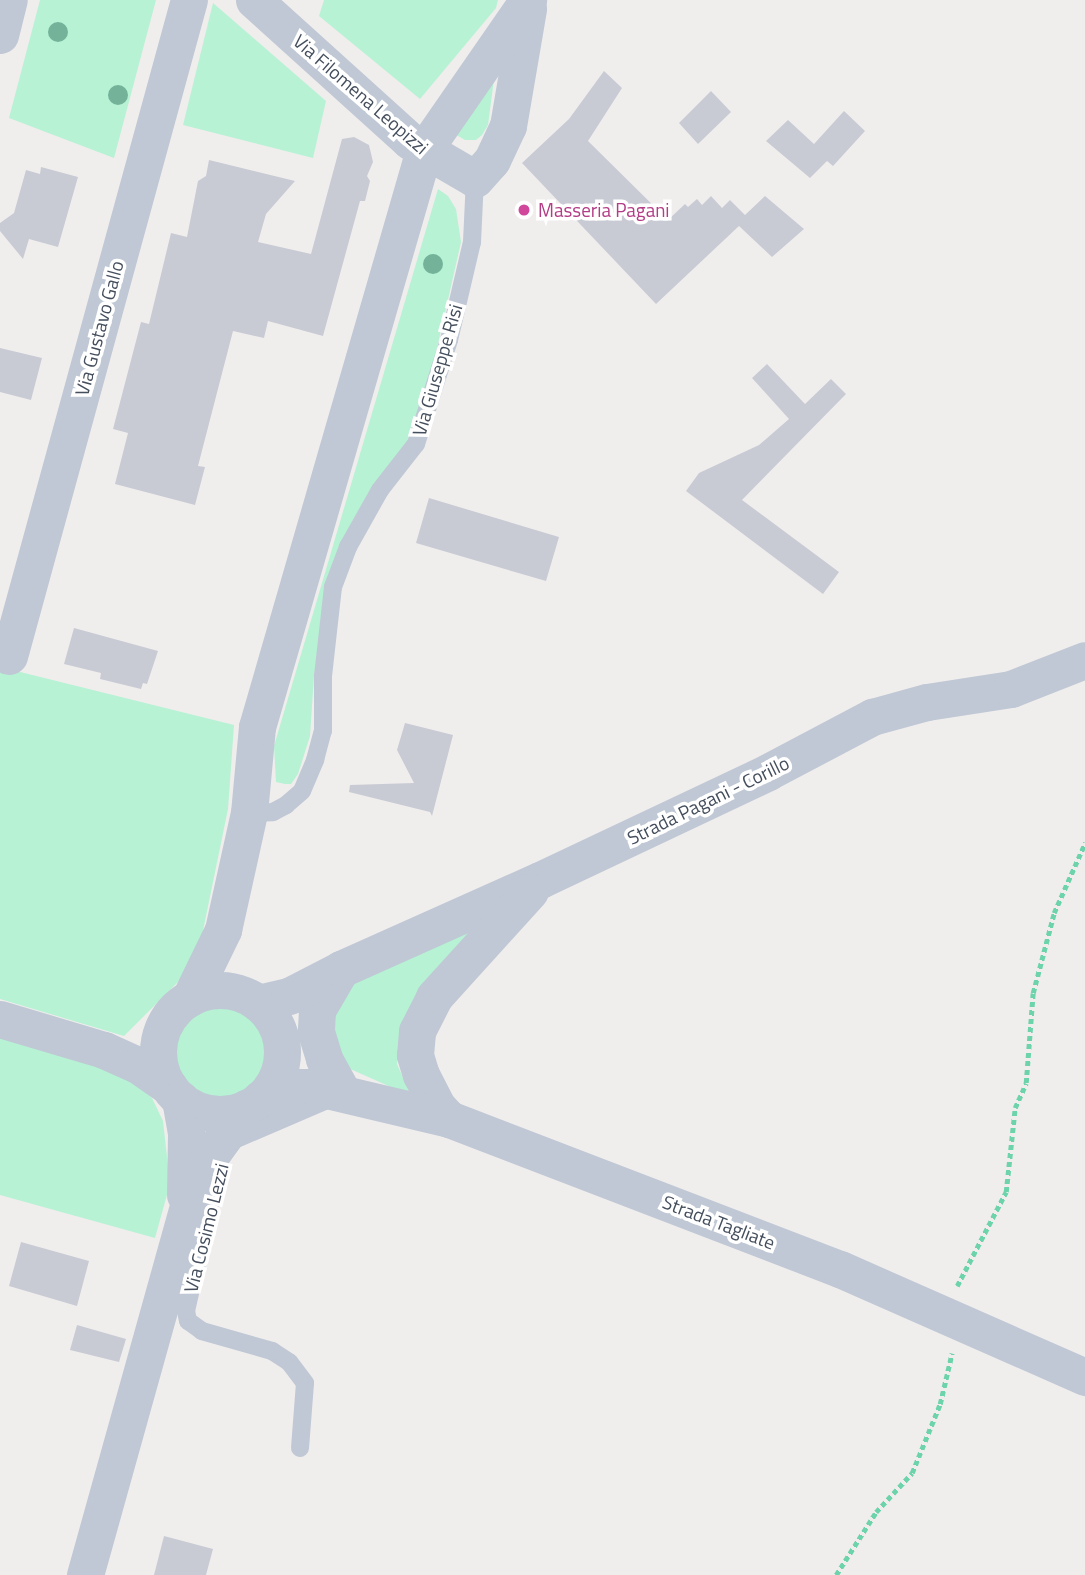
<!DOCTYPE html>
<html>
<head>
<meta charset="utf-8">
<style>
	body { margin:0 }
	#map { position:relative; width:1085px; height:1575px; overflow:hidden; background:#f0eded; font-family:"Titillium Web",sans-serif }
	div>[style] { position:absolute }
	.green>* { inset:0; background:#b7f2d4 }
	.round { border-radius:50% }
	.building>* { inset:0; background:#c8cbd4 }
	.path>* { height:4.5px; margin-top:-2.25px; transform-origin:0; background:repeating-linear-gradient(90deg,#6cd3ab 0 5px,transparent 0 8.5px) }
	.service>* { height:18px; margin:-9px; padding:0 9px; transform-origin:9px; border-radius:9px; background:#bfc8d4 }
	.minor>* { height:37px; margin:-18.5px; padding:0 18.5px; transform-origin:18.5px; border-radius:18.5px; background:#bfc8d4 }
	.minor>.ring { margin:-18.5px; padding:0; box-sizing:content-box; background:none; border:37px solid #bfc8d4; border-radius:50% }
	.trees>* { width:20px; height:20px; margin:-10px; border-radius:50%; background:#74b39a }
	.dots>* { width:19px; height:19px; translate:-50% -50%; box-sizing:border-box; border:4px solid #fff; border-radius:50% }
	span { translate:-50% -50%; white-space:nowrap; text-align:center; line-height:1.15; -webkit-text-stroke:7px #fff; paint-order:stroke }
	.street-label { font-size:19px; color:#444e5c }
	.hotel-label { font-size:19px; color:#b23c85 }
	.left { translate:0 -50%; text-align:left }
</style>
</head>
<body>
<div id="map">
	<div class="green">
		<div style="clip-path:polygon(40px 0,156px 0,114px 158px,9px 118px)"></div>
		<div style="clip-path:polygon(324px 0,498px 0,496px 8px,420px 99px,319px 16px)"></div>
		<div style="clip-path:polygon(213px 3px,326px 101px,313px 158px,183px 125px)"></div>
		<div style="clip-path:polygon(494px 79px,488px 125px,482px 135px,476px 140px,465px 140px,453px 133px)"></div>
		<div style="clip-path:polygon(438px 189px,448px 196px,456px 209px,461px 242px,426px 397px,406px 444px,353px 520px,336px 558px,314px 676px,310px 736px,298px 774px,291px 784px,285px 784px,276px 782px,274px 746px)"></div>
		<div style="clip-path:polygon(0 667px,234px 725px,228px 809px,198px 955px,188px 972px,124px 1036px,0 999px)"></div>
		<div style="clip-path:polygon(482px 923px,402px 1027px,397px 1064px,411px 1096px,348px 1068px,330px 1032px,343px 987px)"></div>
		<div class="round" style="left:175px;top:1005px;width:92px;height:92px"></div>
		<div style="clip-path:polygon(0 1034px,119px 1067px,152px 1098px,163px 1121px,170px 1184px,155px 1238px,0 1195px)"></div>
	</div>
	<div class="building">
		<div style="clip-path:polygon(604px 71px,622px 88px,588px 141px,668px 220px,685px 204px,688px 207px,697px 199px,702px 205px,711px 196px,722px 208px,730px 200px,745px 215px,765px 196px,804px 229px,772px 257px,739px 226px,656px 304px,522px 163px,569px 119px)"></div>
		<div style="clip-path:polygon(711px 91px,731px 112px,698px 144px,679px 123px)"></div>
		<div style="clip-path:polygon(844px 111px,865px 131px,833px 166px,827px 161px,810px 178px,766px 141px,788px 120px,814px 144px)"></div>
		<div style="clip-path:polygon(354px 137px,369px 145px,373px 162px,367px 176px,370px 181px,365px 201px,360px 201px,323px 336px,268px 321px,264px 338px,233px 331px,198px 466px,205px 467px,195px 505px,115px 484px,128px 433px,113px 429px,141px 322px,149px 324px,171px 233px,187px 237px,198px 181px,206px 176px,209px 160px,295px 181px,266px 214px,258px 242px,311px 254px,342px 139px)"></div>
		<div style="clip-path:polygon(41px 167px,78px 177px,58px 247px,29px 239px,23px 259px,0 231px,0 223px,14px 213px,26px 170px,40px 174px)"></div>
		<div style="clip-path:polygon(0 348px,42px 358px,31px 400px,0 392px)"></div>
		<div style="clip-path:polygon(767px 364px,805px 404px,831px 379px,846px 394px,742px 500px,839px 572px,823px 594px,686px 491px,699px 473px,759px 445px,789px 419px,752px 378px)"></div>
		<div style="clip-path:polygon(429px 498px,559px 537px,546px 581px,416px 543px)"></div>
		<div style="clip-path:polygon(74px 628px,158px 651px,147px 684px,143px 683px,141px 689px,100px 679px,101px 673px,64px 664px)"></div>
		<div style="clip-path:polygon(405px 723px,453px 735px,432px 816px,430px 812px,349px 792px,350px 785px,414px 783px,397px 750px)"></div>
		<div style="clip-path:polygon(21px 1242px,89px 1261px,77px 1306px,9px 1286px)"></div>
		<div style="clip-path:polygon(77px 1325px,126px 1339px,119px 1362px,70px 1350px)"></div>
		<div style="clip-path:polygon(164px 1536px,213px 1549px,206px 1575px,154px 1575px)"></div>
	</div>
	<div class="path">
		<div style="left:957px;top:1286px;width:106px;rotate:-62.5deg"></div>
		<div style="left:1006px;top:1192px;width:84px;rotate:-83.9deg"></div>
		<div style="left:1015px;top:1108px;width:27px;rotate:-66deg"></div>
		<div style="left:1026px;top:1083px;width:90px;rotate:-85.6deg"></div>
		<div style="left:1033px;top:993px;width:83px;rotate:-75.3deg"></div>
		<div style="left:1054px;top:913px;width:77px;rotate:-66.1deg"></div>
		<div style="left:836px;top:1575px;width:75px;rotate:-57.6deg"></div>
		<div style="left:876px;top:1512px;width:53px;rotate:-47.3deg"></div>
		<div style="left:912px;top:1473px;width:74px;rotate:-67.9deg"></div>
		<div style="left:940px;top:1404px;width:52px;rotate:-76.8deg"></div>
	</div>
	<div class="service">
		<div style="left:249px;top:813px;width:24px;rotate:-2deg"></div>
		<div style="left:273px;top:812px;width:15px;rotate:-28deg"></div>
		<div style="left:286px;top:805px;width:21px;rotate:-41deg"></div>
		<div style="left:302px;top:791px;width:34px;rotate:-67deg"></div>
		<div style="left:315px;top:760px;width:30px;rotate:-75deg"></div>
		<div style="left:323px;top:731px;width:55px;rotate:-90deg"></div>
		<div style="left:323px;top:676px;width:90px;rotate:-83.6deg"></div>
		<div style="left:333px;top:587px;width:43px;rotate:-69.4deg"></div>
		<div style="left:348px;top:547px;width:65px;rotate:-60.7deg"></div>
		<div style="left:380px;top:490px;width:58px;rotate:-52deg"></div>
		<div style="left:416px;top:444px;width:109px;rotate:-72.4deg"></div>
		<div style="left:449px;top:340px;width:101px;rotate:-76.8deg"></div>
		<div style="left:472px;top:242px;width:63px;rotate:-87.3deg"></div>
		<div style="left:300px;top:1448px;width:65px;rotate:-85.6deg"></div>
		<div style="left:305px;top:1383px;width:26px;rotate:-127deg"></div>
		<div style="left:289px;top:1362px;width:20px;rotate:-147deg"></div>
		<div style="left:272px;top:1351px;width:73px;rotate:-164.1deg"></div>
		<div style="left:202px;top:1331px;width:17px;rotate:-144deg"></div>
		<div style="left:188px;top:1321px;width:10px;rotate:-101deg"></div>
		<div style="left:186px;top:1311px;width:155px;rotate:-77.3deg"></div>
		<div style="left:220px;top:1160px;width:24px;rotate:-55deg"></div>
		<div style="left:234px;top:1140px;width:109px;rotate:-23.3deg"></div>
	</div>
	<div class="minor">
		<div style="left:254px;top:0;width:210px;rotate:42.1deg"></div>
		<div style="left:410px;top:141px;width:75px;rotate:30.3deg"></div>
		<div style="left:475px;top:179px;width:25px;rotate:-48deg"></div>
		<div style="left:492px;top:160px;width:38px;rotate:-65deg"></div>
		<div style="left:508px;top:126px;width:119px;rotate:-80.3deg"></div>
		<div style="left:0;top:35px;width:36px;rotate:-76deg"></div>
		<div style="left:9px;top:656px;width:680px;rotate:-74.66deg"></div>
		<div style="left:341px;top:969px;width:48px;rotate:120.3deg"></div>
		<div style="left:317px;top:1010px;width:22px;rotate:93deg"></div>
		<div style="left:316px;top:1032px;width:28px;rotate:73deg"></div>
		<div style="left:324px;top:1059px;width:39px;rotate:61deg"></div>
		<div class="ring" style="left:158px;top:990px;width:87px;height:87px"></div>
		<div style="left:190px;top:998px;width:76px;rotate:-64.1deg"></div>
		<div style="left:223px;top:930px;width:120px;rotate:-77.5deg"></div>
		<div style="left:249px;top:813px;width:86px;rotate:-84.7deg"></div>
		<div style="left:257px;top:727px;width:601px;rotate:-73.86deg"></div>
		<div style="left:424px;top:150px;width:183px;rotate:-55.3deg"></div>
		<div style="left:258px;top:1003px;width:32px;rotate:-13deg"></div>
		<div style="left:289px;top:996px;width:59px;rotate:-27.4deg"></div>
		<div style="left:341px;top:969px;width:218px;rotate:-24.1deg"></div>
		<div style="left:540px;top:880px;width:252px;rotate:-25.3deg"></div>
		<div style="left:768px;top:772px;width:118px;rotate:-27.9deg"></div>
		<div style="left:872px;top:717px;width:57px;rotate:-15.3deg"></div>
		<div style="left:927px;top:702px;width:85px;rotate:-8.8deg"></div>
		<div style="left:1011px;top:689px;width:79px;rotate:-21.4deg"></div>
		<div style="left:0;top:1019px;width:109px;rotate:16.6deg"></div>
		<div style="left:104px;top:1050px;width:37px;rotate:24deg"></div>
		<div style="left:138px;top:1065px;width:38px;rotate:35deg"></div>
		<div style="left:261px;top:1098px;width:29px;rotate:-22deg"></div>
		<div style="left:288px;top:1087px;width:26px"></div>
		<div style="left:314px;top:1087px;width:139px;rotate:13.3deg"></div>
		<div style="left:449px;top:1119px;width:419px;rotate:21deg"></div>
		<div style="left:840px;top:1269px;width:268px;rotate:23.8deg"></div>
		<div style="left:180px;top:1099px;width:36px;rotate:80deg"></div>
		<div style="left:186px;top:1134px;width:61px;rotate:90.9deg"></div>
		<div style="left:449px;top:1119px;width:18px;rotate:-133deg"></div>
		<div style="left:437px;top:1106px;width:35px;rotate:-117deg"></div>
		<div style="left:421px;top:1075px;width:21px;rotate:-107deg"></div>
		<div style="left:415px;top:1055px;width:24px;rotate:-85deg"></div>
		<div style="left:417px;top:1031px;width:38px;rotate:-63deg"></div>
		<div style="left:434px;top:997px;width:143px;rotate:-47.8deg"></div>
		<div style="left:85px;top:1575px;width:402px;rotate:-74.4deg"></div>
		<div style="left:193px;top:1188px;width:34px;rotate:-63deg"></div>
		<div style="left:208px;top:1158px;width:63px;rotate:-52.8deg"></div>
	</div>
	<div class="trees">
		<div style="left:58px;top:32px"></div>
		<div style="left:118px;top:95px"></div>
		<div style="left:433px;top:264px"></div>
	</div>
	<div class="dots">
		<div style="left:524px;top:210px;background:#d1479c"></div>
	</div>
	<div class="street-label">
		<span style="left:361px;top:94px;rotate:41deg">Via Filomena Leopizzi</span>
		<span style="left:99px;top:328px;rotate:-75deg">Via Gustavo Gallo</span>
		<span style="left:437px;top:370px;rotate:-74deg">Via Giuseppe Risi</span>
		<span style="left:708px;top:800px;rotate:-26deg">Strada Pagani - Corillo</span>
		<span style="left:719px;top:1222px;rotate:21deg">Strada Tagliate</span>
		<span style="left:206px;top:1228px;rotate:-76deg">Via Cosimo Lezzi</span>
	</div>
	<div class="hotel-label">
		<span class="left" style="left:538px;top:210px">Masseria Pagani</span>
	</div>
</div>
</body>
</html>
